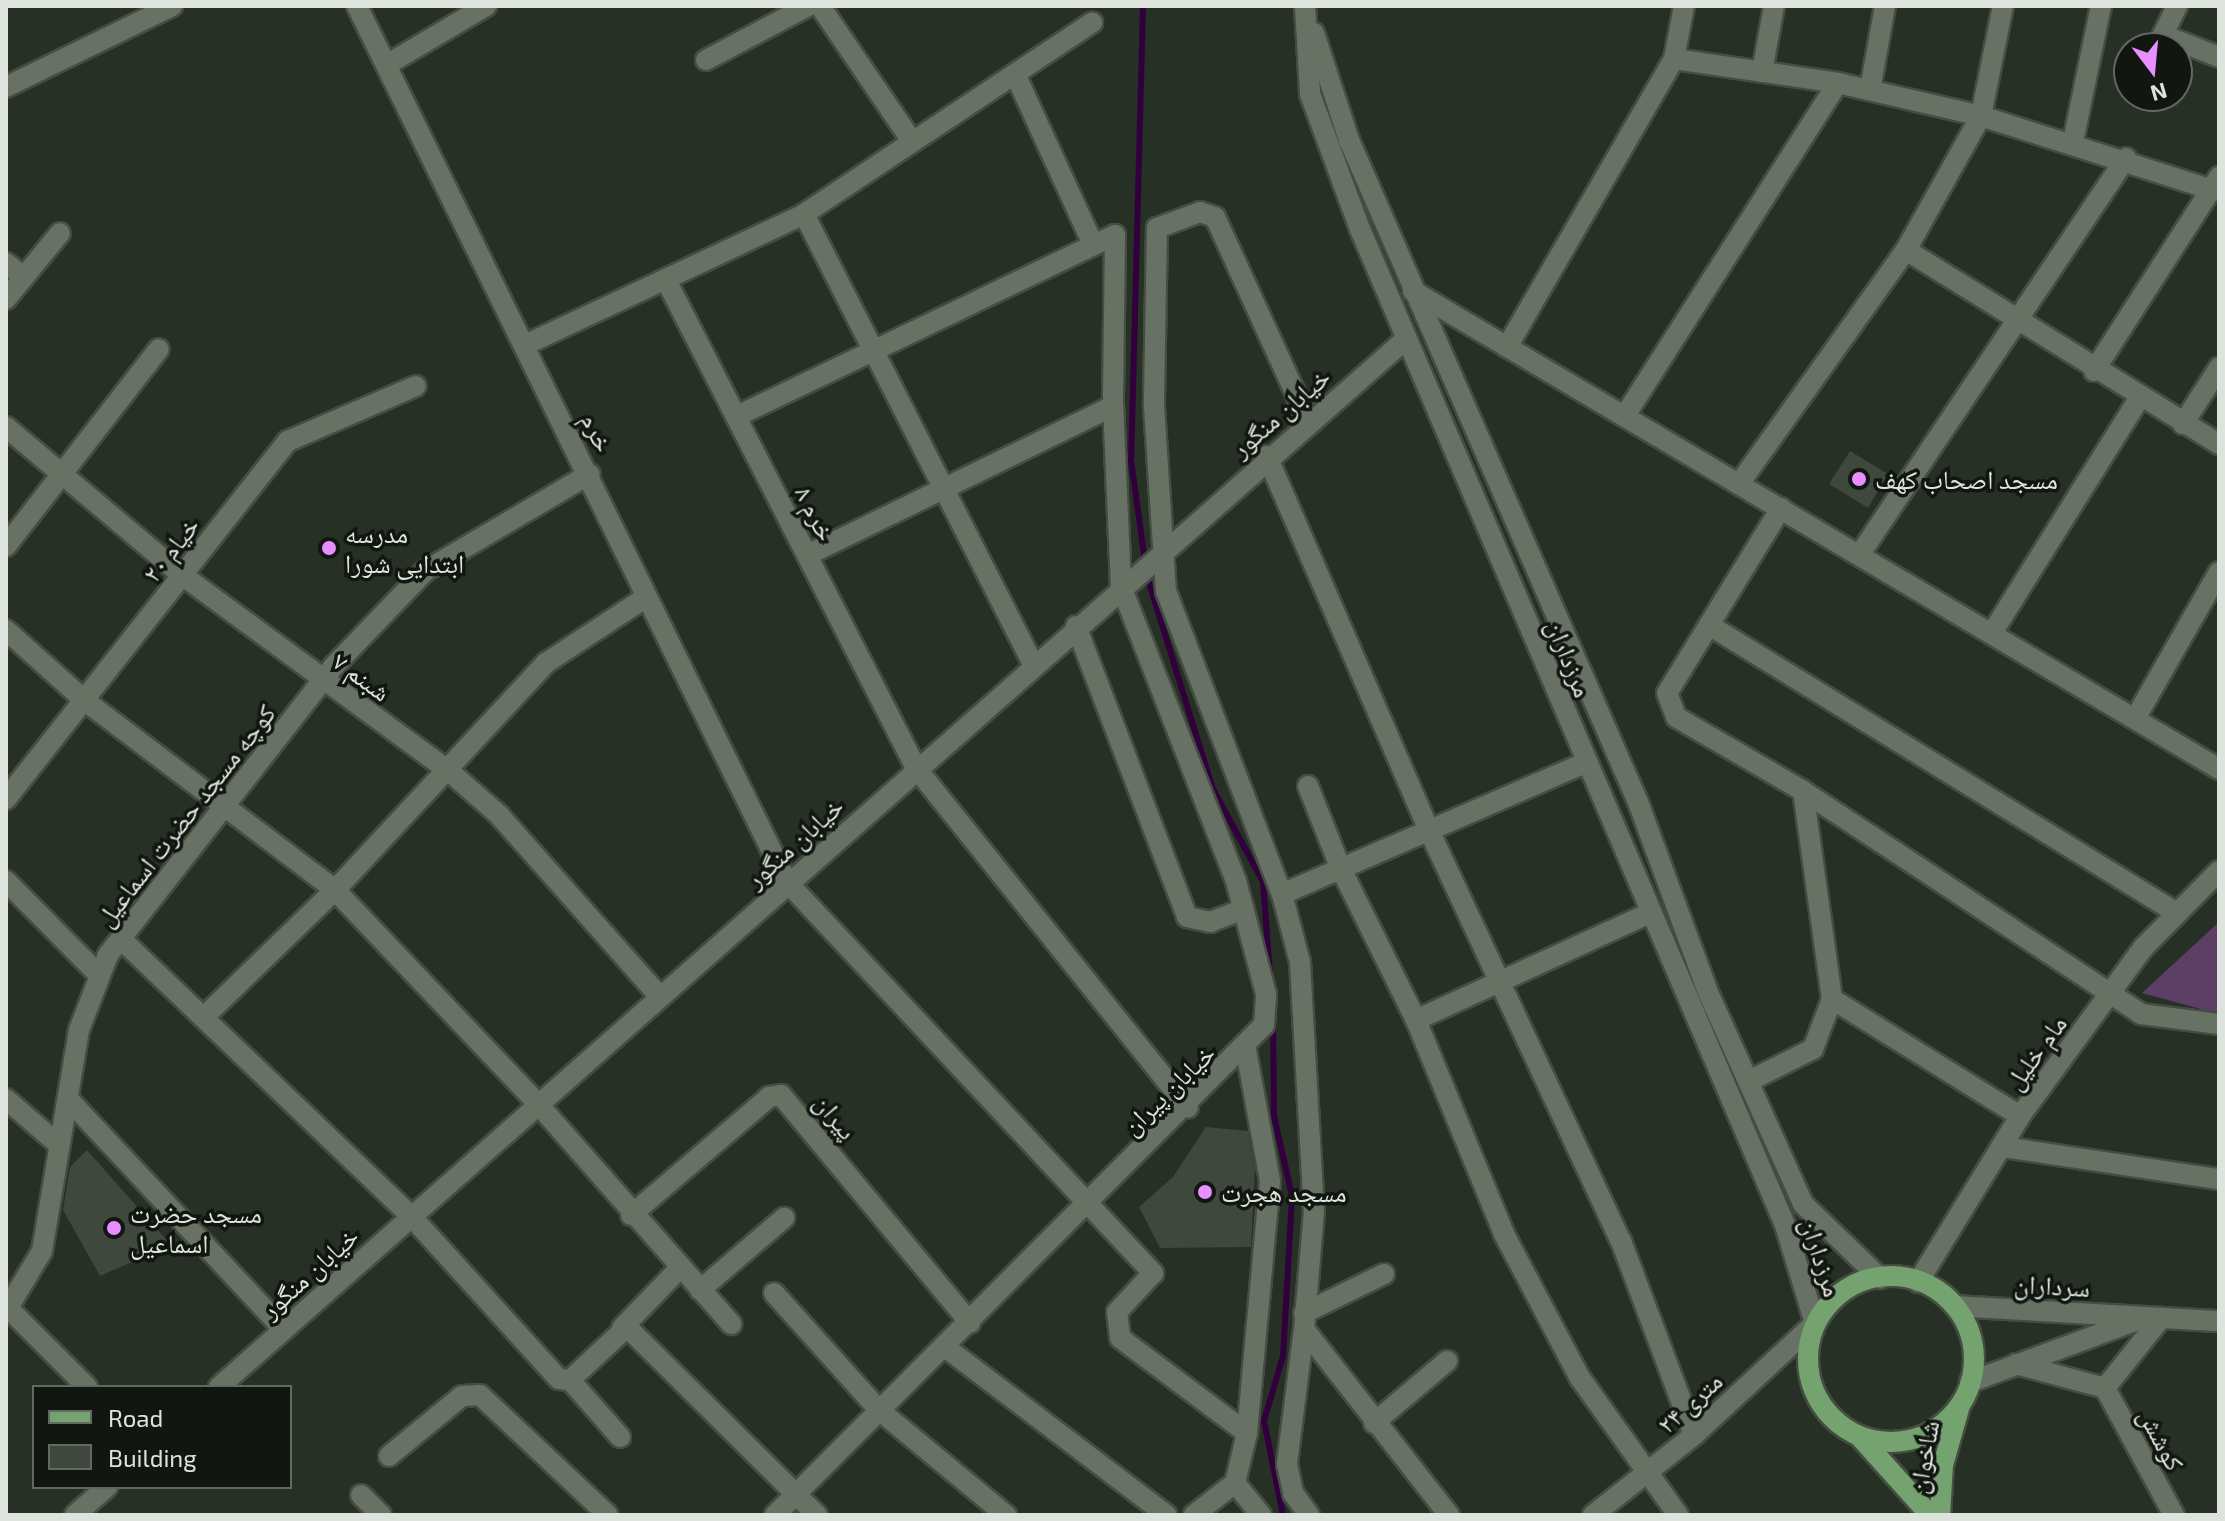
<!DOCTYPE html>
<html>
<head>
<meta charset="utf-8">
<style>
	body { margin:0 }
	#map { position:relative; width:2225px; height:1521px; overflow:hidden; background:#263024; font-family:"Exo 2","Noto Naskh Arabic",sans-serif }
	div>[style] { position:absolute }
	.green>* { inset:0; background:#5d3e65 }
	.stream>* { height:6px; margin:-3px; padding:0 3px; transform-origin:3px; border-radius:3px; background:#31003c }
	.building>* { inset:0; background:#3e483c }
	.roads { filter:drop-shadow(2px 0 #454d43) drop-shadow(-2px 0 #454d43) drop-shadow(0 2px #454d43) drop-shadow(0 -2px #454d43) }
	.minor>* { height:20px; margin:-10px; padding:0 10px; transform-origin:10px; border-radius:10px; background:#677265 }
	.major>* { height:20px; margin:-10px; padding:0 10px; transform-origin:10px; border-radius:10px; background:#75a36f }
	.major>.ring { margin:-10px; padding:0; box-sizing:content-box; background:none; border:20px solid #75a36f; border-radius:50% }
	.dots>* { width:22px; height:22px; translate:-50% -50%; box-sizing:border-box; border:4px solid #121611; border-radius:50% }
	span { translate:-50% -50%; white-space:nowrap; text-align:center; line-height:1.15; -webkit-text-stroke:7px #121611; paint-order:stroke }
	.street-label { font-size:26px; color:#dee4dd }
	.poi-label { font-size:26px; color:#dee4dd }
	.left { translate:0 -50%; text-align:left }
	.frame { position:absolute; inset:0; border:8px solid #dee4dd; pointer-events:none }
	.legend { position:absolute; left:32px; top:1385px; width:260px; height:104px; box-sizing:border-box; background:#121611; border:2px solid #646863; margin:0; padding:10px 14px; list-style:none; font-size:24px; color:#dee4dd }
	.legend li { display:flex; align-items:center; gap:16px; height:40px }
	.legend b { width:40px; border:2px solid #646863 }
	.north { position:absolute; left:2113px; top:32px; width:80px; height:80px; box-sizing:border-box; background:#121611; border:2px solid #646863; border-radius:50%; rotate:164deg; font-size:22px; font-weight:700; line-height:32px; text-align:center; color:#dee4dd }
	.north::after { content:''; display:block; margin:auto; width:28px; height:36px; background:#e88eff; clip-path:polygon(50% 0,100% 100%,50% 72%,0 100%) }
</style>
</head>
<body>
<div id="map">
	<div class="green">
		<div style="clip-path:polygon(2219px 922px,2219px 1014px,2142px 993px)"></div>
	</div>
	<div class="stream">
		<div style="left:1143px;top:6px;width:454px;rotate:91.5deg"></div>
		<div style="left:1131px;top:460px;width:103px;rotate:82.2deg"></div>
		<div style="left:1146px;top:573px;width:226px;rotate:72.8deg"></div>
		<div style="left:1213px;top:789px;width:106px;rotate:61.7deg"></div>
		<div style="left:1263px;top:882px;width:93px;rotate:85.7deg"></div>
		<div style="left:1273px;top:1018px;width:98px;rotate:89.4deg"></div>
		<div style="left:1274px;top:1116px;width:82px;rotate:77.3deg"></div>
		<div style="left:1292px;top:1196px;width:160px;rotate:93.2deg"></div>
		<div style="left:1283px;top:1356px;width:68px;rotate:106.3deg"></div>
		<div style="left:1264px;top:1421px;width:96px;rotate:78.6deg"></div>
	</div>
	<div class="building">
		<div style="clip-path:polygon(1850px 451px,1888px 474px,1868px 508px,1829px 484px)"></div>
		<div style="clip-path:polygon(1206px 1127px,1248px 1131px,1255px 1169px,1251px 1247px,1160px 1248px,1139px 1207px,1173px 1177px)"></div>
		<div style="clip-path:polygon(87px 1150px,171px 1245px,100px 1276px,63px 1210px,70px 1167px)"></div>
	</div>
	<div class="roads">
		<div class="minor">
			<div style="left:357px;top:6px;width:976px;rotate:63.86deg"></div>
			<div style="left:787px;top:882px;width:536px;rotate:46.89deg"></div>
			<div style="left:1153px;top:1273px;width:53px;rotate:132.7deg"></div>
			<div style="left:1117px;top:1312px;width:26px;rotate:83deg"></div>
			<div style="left:1120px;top:1338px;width:159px;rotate:36.8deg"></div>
			<div style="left:820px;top:6px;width:162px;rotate:55.8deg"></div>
			<div style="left:1305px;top:6px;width:88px;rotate:86.7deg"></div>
			<div style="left:1310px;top:94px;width:144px;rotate:69.7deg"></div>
			<div style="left:1360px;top:229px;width:1083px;rotate:66.89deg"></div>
			<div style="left:1785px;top:1225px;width:102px;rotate:73deg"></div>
			<div style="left:1815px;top:1323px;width:165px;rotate:137.2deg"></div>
			<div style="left:1694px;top:1435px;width:129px;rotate:141.6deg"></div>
			<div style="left:2177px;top:6px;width:32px;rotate:116deg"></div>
			<div style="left:2163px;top:35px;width:60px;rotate:21.4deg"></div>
			<div style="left:1314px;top:33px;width:113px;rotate:71.9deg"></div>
			<div style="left:1349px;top:140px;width:722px;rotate:66.42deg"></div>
			<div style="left:1638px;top:802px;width:200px;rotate:69.8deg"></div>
			<div style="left:1707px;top:990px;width:235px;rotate:65.8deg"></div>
			<div style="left:1803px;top:1204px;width:107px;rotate:43.9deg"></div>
			<div style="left:1674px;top:59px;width:54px;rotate:-79.3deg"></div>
			<div style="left:706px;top:60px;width:115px;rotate:-27.9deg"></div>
			<div style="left:388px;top:64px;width:114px;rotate:-30.6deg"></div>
			<div style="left:1762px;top:72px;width:67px;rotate:-79.7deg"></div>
			<div style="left:1016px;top:76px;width:185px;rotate:65.4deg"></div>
			<div style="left:6px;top:87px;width:185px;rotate:-26deg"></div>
			<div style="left:1870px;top:90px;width:85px;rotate:-79.9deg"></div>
			<div style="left:2073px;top:142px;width:139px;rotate:-78.4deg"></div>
			<div style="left:1906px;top:250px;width:368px;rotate:31.8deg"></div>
			<div style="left:6px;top:263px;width:22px;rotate:39deg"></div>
			<div style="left:667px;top:282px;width:546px;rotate:62.87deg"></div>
			<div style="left:916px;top:768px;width:435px;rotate:51.3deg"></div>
			<div style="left:1413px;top:291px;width:937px;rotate:30.67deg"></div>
			<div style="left:6px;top:299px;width:85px;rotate:-50.7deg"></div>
			<div style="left:527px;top:344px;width:306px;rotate:-25.1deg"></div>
			<div style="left:1507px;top:347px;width:333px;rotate:-59.9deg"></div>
			<div style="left:1674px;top:59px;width:166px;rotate:8.3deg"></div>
			<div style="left:1838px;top:83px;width:147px;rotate:13deg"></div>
			<div style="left:1981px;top:116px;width:244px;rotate:17.7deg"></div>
			<div style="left:2094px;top:371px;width:231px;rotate:-57.2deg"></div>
			<div style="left:1626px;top:414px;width:393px;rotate:-57.4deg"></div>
			<div style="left:737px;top:416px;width:419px;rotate:-25.6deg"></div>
			<div style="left:1115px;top:235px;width:171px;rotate:90.7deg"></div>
			<div style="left:1113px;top:406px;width:339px;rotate:154deg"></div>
			<div style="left:1308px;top:421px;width:224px;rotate:-114.5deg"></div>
			<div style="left:1215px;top:217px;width:16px;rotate:-162deg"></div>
			<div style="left:1200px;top:212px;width:46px;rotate:159.6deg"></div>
			<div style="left:1157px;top:228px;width:178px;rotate:91deg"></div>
			<div style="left:1154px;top:406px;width:185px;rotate:86.3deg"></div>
			<div style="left:1166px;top:591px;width:324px;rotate:69.1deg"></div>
			<div style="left:1282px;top:894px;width:70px;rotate:75.2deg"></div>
			<div style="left:1300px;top:962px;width:249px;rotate:86.8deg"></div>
			<div style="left:1314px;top:1211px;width:118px;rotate:94.8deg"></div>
			<div style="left:1304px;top:1329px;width:236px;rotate:52.1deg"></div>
			<div style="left:2183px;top:424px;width:67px;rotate:-57.3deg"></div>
			<div style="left:6px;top:427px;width:230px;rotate:40.1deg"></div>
			<div style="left:182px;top:575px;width:331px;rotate:36.3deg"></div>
			<div style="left:449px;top:771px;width:67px;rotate:41.3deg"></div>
			<div style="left:499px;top:815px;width:242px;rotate:48.5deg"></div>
			<div style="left:1267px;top:456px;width:405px;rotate:66.6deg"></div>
			<div style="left:1428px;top:828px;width:456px;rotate:65deg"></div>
			<div style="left:1621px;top:1241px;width:207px;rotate:69.4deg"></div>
			<div style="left:1739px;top:484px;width:287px;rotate:-54.5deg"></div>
			<div style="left:1906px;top:250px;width:154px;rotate:-60.8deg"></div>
			<div style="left:1981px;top:116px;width:112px;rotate:-78.7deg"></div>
			<div style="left:1781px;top:508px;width:217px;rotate:121.6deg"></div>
			<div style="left:1667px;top:693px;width:26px;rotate:69deg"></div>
			<div style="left:1676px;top:717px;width:147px;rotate:30.2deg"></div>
			<div style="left:1803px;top:791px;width:405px;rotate:33.4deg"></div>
			<div style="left:2141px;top:1014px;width:79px;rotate:7.3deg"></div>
			<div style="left:6px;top:546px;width:249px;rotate:-52.2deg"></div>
			<div style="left:1860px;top:554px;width:477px;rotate:-56.1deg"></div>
			<div style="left:1709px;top:625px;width:550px;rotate:31.61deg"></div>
			<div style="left:1076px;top:626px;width:311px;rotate:69.1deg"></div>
			<div style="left:1187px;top:917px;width:24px;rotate:12deg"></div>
			<div style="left:1210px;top:922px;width:36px;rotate:-21deg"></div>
			<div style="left:6px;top:630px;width:105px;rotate:41.9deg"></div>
			<div style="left:84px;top:700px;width:315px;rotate:37.1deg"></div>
			<div style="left:335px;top:890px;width:295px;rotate:46.5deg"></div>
			<div style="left:538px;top:1104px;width:293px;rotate:48.7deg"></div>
			<div style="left:1992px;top:633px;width:275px;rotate:-57.9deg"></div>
			<div style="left:1033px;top:664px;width:505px;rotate:-116.97deg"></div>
			<div style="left:804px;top:214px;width:346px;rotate:-33.6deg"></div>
			<div style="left:2136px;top:717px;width:167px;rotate:-60.2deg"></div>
			<div style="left:1308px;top:786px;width:87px;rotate:68.4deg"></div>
			<div style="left:1340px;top:867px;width:171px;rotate:63.6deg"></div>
			<div style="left:1416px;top:1020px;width:231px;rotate:67.6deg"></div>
			<div style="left:1504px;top:1234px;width:163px;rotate:62.2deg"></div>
			<div style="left:1580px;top:1378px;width:168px;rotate:54.4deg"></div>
			<div style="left:6px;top:799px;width:456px;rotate:-51.8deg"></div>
			<div style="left:288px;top:441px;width:139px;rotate:-23.3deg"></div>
			<div style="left:6px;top:881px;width:129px;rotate:45.3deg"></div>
			<div style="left:1282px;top:894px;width:330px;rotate:-23.4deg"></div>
			<div style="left:122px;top:940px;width:400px;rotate:43.7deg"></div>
			<div style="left:411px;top:1216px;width:220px;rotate:47.8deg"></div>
			<div style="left:559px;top:1379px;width:11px;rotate:5deg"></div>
			<div style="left:570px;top:1380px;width:78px;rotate:-42.9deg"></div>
			<div style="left:627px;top:1327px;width:267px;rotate:44.7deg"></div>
			<div style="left:1832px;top:999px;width:221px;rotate:31.9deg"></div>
			<div style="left:206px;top:1015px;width:180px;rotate:-44.1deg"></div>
			<div style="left:335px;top:890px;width:310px;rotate:-47.1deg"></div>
			<div style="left:546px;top:663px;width:118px;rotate:-33.3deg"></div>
			<div style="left:1416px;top:1020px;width:257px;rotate:-24.6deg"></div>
			<div style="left:1749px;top:1081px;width:72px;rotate:-26.6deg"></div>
			<div style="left:1813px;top:1049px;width:53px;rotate:-69.2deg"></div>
			<div style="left:1832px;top:999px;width:210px;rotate:-97.9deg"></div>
			<div style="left:6px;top:1099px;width:69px;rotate:40.9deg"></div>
			<div style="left:68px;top:1099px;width:316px;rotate:46.9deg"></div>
			<div style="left:2004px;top:1147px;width:217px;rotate:8.5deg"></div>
			<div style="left:631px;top:1215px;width:182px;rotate:-40.5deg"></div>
			<div style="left:769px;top:1097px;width:12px;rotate:-9deg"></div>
			<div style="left:781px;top:1095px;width:296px;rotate:50.3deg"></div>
			<div style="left:1918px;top:1282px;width:195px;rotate:-58.4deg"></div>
			<div style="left:2020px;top:1116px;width:208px;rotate:-53.8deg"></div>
			<div style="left:2143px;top:948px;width:108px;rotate:-45.4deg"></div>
			<div style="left:700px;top:1290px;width:111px;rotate:-40.6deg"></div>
			<div style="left:774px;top:1293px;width:157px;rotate:48.1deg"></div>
			<div style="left:879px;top:1410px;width:165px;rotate:39.6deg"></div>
			<div style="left:1955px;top:1306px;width:264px;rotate:3.3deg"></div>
			<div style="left:8px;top:1308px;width:112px;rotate:45deg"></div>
			<div style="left:6px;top:1311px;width:70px;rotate:-59deg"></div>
			<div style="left:42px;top:1251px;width:224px;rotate:-80.5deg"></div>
			<div style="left:79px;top:1030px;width:80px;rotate:-68.9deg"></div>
			<div style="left:108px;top:955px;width:367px;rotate:-52deg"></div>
			<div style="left:334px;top:666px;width:132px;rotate:-46.2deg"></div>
			<div style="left:425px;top:571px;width:191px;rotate:-30.5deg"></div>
			<div style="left:1304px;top:1313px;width:89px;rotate:-26deg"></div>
			<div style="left:622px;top:1328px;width:83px;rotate:-46deg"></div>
			<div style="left:1304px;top:1329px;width:136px;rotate:97.2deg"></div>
			<div style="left:1287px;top:1464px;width:30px;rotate:78deg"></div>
			<div style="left:1293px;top:1493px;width:27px;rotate:54deg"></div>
			<div style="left:945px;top:1347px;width:278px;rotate:37.2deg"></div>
			<div style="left:2016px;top:1364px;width:92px;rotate:15.1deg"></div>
			<div style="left:570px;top:1380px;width:76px;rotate:48.7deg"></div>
			<div style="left:1970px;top:1382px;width:176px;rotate:-20.3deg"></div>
			<div style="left:219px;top:1387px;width:1583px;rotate:-41.44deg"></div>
			<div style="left:2105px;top:1388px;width:145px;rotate:61.5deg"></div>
			<div style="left:2105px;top:1388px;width:90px;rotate:-51.3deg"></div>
			<div style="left:1374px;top:1423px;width:96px;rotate:-40.3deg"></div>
			<div style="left:389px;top:1456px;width:94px;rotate:-39.4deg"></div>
			<div style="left:462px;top:1396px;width:18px;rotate:-3deg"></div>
			<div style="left:480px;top:1395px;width:175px;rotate:43.2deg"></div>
			<div style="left:1235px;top:1483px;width:51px;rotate:-76.5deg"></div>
			<div style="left:1247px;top:1433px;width:253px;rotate:-84.8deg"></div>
			<div style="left:1270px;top:1181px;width:133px;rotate:-100.4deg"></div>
			<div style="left:361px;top:1495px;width:28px;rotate:45deg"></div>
			<div style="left:75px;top:1515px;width:43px;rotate:-41.2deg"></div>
			<div style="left:775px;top:1515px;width:692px;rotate:-45.06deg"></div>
			<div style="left:1264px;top:1025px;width:31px;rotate:-86deg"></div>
			<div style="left:1266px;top:994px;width:117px;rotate:-104.9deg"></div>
			<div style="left:1236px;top:881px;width:317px;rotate:-111.3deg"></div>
			<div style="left:1121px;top:586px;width:180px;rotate:-92.5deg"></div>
			<div style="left:1194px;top:1515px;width:52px;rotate:-38deg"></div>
			<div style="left:1235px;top:1483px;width:41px;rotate:50.9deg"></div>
		</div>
		<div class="major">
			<div class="ring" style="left:1808px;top:1276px;width:146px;height:146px"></div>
			<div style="left:1860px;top:1437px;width:105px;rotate:48.1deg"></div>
			<div style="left:1940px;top:1515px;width:50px;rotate:-86.6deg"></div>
			<div style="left:1943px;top:1465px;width:58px;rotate:-74.1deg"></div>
		</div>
	</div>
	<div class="dots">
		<div style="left:1859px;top:479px;background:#e88eff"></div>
		<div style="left:329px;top:548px;background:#e88eff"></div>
		<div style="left:1205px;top:1192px;background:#e88eff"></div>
		<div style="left:114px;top:1228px;background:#e88eff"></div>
	</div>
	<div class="street-label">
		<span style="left:1280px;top:412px;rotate:-41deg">خیابان منگور</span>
		<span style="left:598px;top:432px;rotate:64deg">خرم</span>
		<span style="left:816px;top:513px;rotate:63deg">خرم ۸</span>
		<span style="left:170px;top:549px;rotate:-52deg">خیام ۲۰</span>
		<span style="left:1570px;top:658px;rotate:68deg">مرزداران</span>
		<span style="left:362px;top:676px;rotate:36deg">شبنم ۷</span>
		<span style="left:185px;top:815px;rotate:-52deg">کوچه مسجد حضرت اسماعیل</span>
		<span style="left:794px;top:842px;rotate:-42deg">خیابان منگور</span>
		<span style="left:2035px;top:1052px;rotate:-54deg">مام خلیل</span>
		<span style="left:1168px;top:1089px;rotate:-44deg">خیابان پیران</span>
		<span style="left:836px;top:1116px;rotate:51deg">پیران</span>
		<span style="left:1822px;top:1257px;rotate:72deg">مرزداران</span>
		<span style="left:309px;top:1272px;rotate:-42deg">خیابان منگور</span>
		<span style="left:2052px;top:1285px;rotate:3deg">سرداران</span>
		<span style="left:1689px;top:1402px;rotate:-42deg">۲۴ متری</span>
		<span style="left:2162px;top:1439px;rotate:62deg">کوشش</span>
		<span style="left:1923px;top:1457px;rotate:-80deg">شاخوان</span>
	</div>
	<div class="poi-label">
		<span class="left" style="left:1875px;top:479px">مسجد اصحاب کهف</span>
		<span class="left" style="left:345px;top:548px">مدرسه<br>ابتدایی شورا</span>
		<span class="left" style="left:1221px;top:1192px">مسجد هجرت</span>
		<span class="left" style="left:130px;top:1228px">مسجد حضرت<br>اسماعیل</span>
	</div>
	<div class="frame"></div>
	<ul class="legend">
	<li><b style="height:10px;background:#75a36f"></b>Road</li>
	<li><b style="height:22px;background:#3e483c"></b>Building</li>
	</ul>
	<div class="north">N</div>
</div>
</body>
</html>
